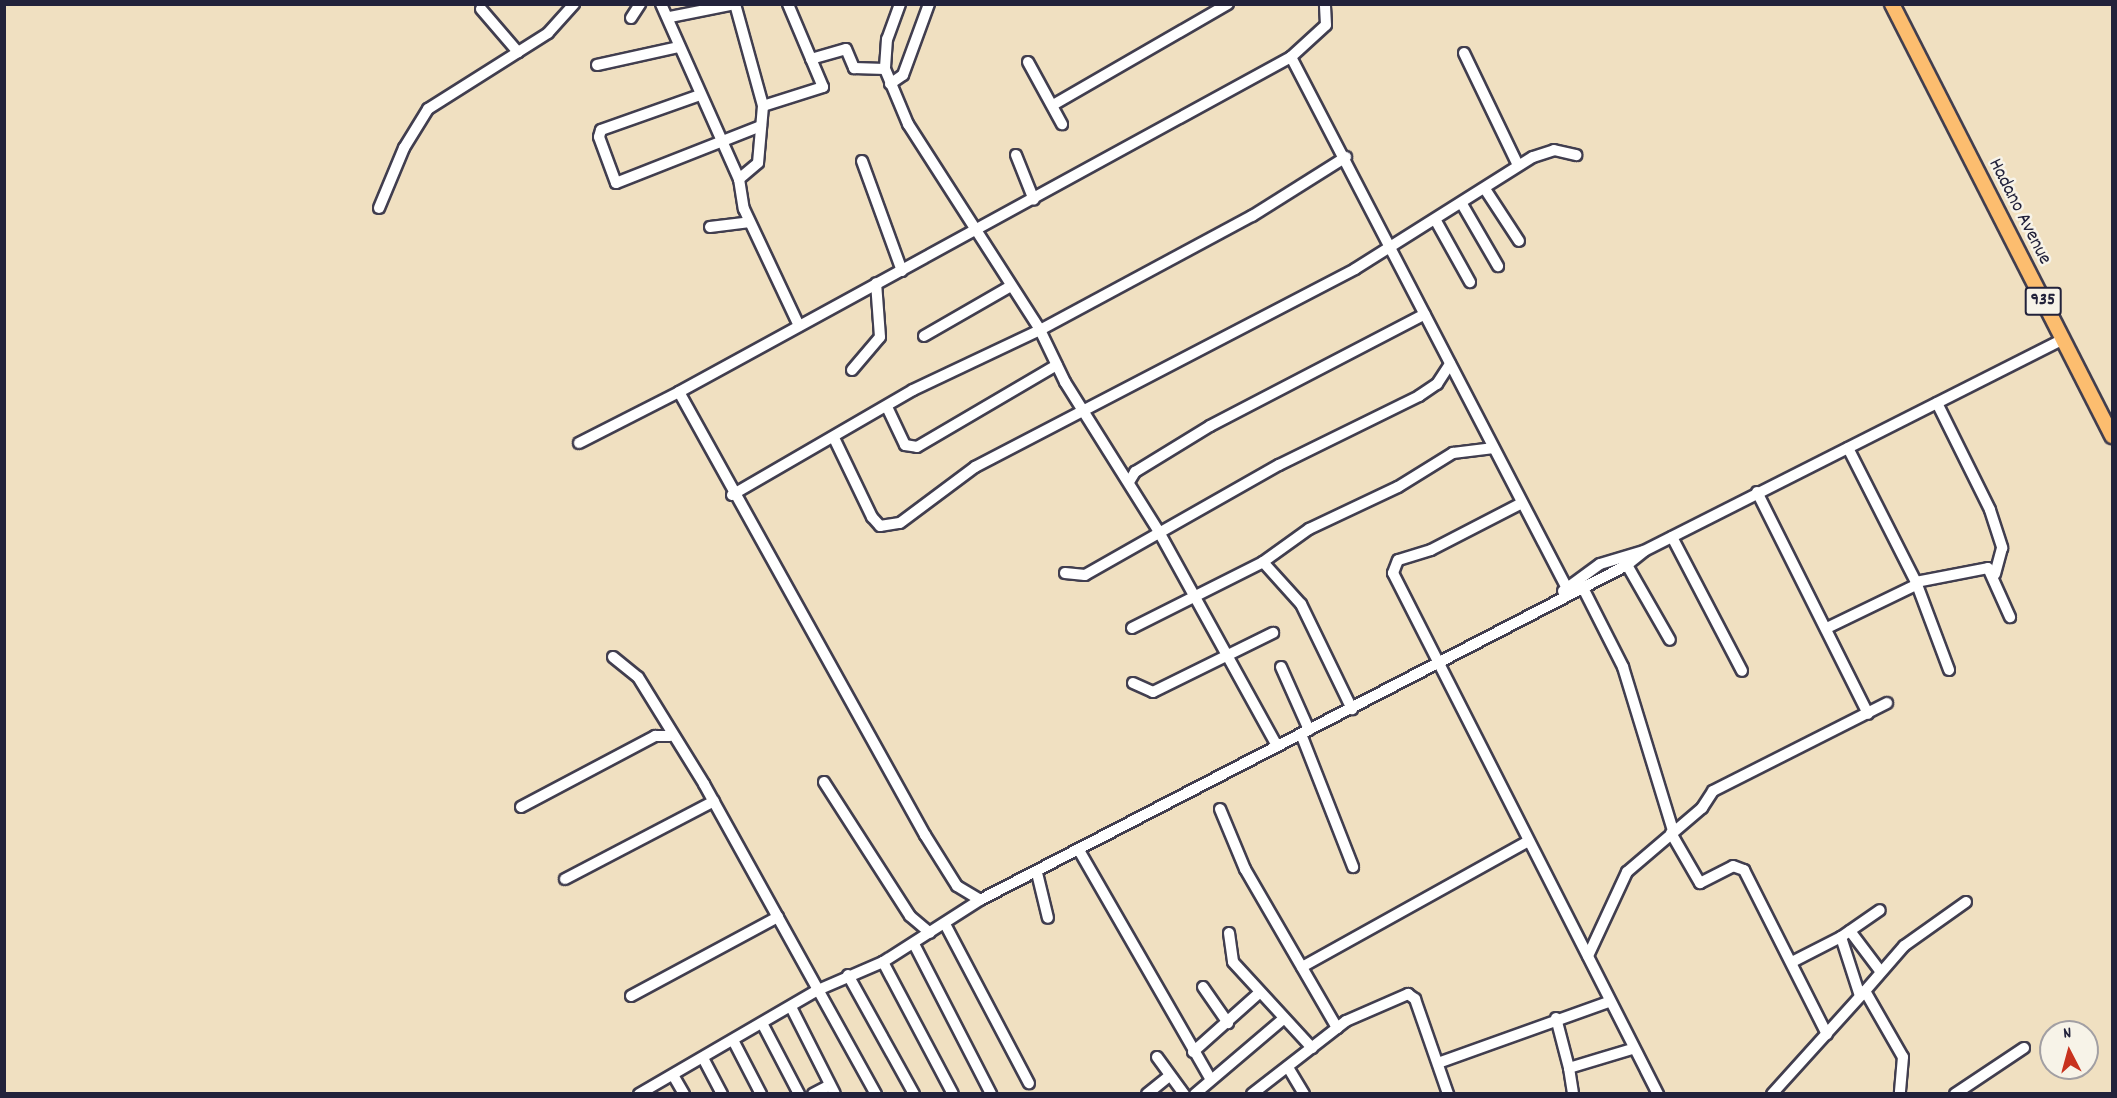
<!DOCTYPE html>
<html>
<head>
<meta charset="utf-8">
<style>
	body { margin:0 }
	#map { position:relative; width:2117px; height:1098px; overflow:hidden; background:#f0e0c1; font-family:Dekko,sans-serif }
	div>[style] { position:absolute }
	.roads { filter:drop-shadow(2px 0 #413e4f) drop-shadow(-2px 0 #413e4f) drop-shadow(0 2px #413e4f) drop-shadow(0 -2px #413e4f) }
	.minor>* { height:10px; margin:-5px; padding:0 5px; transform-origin:5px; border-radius:5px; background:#fff }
	.major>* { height:14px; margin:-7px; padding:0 7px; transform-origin:7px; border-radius:7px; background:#fcbd6f }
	span { translate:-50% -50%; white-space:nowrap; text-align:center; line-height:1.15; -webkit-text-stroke:5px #f7f3e8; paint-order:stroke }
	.shield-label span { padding:2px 4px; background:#f7f3e8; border:2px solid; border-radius:4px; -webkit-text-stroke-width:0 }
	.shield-label { font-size:18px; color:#22223b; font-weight:700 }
	.street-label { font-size:20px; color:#22223b }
	.frame { position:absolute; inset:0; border:6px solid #22223b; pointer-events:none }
	.north { position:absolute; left:2039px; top:1020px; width:60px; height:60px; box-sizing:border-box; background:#f7f3e8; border:2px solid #a29fa3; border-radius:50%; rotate:354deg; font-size:16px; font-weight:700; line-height:24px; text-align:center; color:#22223b }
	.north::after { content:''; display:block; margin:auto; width:21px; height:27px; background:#c8321e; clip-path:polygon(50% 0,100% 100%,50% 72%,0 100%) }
</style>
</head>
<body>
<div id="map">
	<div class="roads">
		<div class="minor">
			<div style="left:661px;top:4px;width:192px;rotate:66deg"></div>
			<div style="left:735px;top:4px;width:106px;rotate:74.6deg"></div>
			<div style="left:763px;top:106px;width:57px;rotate:95deg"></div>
			<div style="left:758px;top:163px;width:25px;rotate:140deg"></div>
			<div style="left:739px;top:179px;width:30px;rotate:81deg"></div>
			<div style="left:744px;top:209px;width:129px;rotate:64.8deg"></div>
			<div style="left:900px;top:4px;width:37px;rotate:110deg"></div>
			<div style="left:887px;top:39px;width:30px;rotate:94deg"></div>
			<div style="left:885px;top:69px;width:60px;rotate:67.3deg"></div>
			<div style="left:908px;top:124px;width:245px;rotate:57.3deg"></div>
			<div style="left:1040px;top:330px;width:58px;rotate:64.3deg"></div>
			<div style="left:1065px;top:382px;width:177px;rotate:57.9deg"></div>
			<div style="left:1159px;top:532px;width:244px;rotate:61.1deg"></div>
			<div style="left:481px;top:9px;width:57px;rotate:49.3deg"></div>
			<div style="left:670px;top:17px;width:66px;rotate:-11.3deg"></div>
			<div style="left:631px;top:18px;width:17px;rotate:-57deg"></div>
			<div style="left:1464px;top:53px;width:124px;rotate:64.3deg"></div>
			<div style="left:1291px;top:57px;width:47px;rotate:-42.4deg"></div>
			<div style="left:1326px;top:25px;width:21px;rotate:-93deg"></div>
			<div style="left:811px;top:59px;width:36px;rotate:-16deg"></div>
			<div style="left:846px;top:49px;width:21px;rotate:67deg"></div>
			<div style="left:854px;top:68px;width:31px;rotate:2deg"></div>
			<div style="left:1028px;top:62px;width:71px;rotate:61.3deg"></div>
			<div style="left:597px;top:65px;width:83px;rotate:-12.5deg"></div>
			<div style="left:890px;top:84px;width:16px;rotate:-35deg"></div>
			<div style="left:903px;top:75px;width:76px;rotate:-69.9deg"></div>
			<div style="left:700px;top:95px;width:105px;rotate:160.5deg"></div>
			<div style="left:601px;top:130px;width:7px;rotate:106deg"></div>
			<div style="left:599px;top:137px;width:49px;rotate:69.7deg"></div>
			<div style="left:616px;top:183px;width:156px;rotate:-21.5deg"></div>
			<div style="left:1053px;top:105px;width:202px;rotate:-30deg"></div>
			<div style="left:763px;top:106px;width:63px;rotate:-17.6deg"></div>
			<div style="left:823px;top:87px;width:90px;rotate:-112.9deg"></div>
			<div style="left:1016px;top:155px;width:48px;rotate:68.2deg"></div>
			<div style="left:862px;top:161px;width:117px;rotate:70deg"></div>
			<div style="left:1485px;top:189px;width:62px;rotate:56.8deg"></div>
			<div style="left:1462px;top:204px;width:72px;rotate:59.9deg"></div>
			<div style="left:379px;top:208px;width:65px;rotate:-67.4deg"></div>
			<div style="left:404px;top:148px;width:46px;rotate:-58.4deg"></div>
			<div style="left:428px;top:109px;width:142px;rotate:-32.3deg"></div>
			<div style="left:548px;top:33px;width:39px;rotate:-48deg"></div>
			<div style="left:1436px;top:221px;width:70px;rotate:60.9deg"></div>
			<div style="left:710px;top:227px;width:38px;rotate:-7deg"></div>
			<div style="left:924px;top:336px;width:100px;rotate:-29.9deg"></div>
			<div style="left:852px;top:370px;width:43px;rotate:-49.7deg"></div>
			<div style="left:880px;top:337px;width:54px;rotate:-94.2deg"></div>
			<div style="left:679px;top:392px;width:698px;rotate:-28.7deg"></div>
			<div style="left:1291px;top:57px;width:605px;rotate:62.55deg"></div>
			<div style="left:1937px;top:403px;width:119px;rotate:63.6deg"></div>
			<div style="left:1990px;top:510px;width:40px;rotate:72deg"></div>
			<div style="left:2002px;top:548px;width:27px;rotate:105deg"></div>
			<div style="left:887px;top:407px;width:42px;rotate:64.7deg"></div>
			<div style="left:905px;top:445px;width:12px;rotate:9deg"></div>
			<div style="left:917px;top:447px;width:162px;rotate:-30.4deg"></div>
			<div style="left:834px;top:438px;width:88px;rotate:64.3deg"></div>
			<div style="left:872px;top:517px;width:12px;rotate:48deg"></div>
			<div style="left:880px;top:526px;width:20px;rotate:-9deg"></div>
			<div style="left:900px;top:523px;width:94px;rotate:-36.7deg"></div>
			<div style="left:975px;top:467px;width:428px;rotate:-27.5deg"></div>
			<div style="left:1355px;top:269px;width:210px;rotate:-32.2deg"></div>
			<div style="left:1533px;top:157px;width:22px;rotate:-18deg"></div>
			<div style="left:1554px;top:150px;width:23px;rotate:13deg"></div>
			<div style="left:579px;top:443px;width:112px;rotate:-27deg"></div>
			<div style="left:679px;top:392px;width:507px;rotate:60.96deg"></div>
			<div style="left:925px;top:835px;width:60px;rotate:57.9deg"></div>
			<div style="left:957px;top:886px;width:27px;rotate:31deg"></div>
			<div style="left:1848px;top:448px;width:150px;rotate:63.1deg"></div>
			<div style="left:1916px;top:582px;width:73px;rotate:-11deg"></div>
			<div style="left:1988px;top:568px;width:54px;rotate:65.8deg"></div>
			<div style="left:1129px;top:482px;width:12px;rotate:-59deg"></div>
			<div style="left:1135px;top:472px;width:88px;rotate:-31.5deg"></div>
			<div style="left:1210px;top:426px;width:242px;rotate:-27.5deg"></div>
			<div style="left:1757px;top:492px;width:248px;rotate:63.4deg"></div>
			<div style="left:732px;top:495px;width:209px;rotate:-30.1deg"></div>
			<div style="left:913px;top:390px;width:140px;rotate:-25.3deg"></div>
			<div style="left:1040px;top:330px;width:241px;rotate:-28.3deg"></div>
			<div style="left:1252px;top:216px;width:111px;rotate:-32.1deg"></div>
			<div style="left:1520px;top:504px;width:100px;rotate:152.7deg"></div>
			<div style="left:1431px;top:550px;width:34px;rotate:163deg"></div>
			<div style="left:1398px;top:560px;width:14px;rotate:111deg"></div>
			<div style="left:1393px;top:573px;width:585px;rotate:63.04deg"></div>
			<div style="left:1672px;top:537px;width:151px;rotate:62.4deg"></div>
			<div style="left:1263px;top:562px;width:57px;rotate:-35.7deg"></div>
			<div style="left:1309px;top:529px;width:98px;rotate:-25.3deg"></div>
			<div style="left:1398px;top:487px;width:65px;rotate:-31.7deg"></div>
			<div style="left:1453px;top:453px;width:39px;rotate:-7deg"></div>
			<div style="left:1627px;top:565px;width:86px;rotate:60.2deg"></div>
			<div style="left:1065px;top:573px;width:20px;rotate:6deg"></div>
			<div style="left:1085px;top:575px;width:223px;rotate:-29.6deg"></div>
			<div style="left:1279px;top:465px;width:156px;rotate:-26.2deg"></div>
			<div style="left:1419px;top:396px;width:22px;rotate:-34deg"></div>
			<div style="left:1437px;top:384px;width:24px;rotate:-57deg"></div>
			<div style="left:1916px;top:582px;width:94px;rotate:69.4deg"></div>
			<div style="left:1583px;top:588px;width:89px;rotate:63.1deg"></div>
			<div style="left:1623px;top:667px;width:171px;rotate:73deg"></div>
			<div style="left:1563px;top:591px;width:46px;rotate:-36.1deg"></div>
			<div style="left:1600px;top:564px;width:46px;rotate:-16.5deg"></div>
			<div style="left:1644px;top:551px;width:470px;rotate:-26.8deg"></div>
			<div style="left:1829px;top:627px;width:97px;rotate:-25.8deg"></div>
			<div style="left:1132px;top:628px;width:147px;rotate:-26.7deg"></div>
			<div style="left:1263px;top:562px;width:57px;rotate:47.9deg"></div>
			<div style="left:1301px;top:604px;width:117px;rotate:64.1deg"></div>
			<div style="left:613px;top:657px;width:32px;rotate:39deg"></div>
			<div style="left:638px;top:677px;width:126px;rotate:58.3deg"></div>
			<div style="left:704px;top:784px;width:355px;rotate:61deg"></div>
			<div style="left:1281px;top:667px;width:69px;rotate:66deg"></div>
			<div style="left:1133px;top:683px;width:22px;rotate:24deg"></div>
			<div style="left:1153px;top:692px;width:134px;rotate:-26.2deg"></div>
			<div style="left:1301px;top:734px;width:143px;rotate:68.6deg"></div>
			<div style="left:824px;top:782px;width:159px;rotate:57.3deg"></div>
			<div style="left:910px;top:916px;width:26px;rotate:40deg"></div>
			<div style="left:521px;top:807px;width:152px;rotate:-27.9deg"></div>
			<div style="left:655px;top:736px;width:15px"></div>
			<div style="left:1220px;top:809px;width:65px;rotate:67.4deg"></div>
			<div style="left:1245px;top:869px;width:184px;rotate:59.9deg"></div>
			<div style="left:1671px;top:833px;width:58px;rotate:59.9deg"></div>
			<div style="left:1700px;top:883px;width:37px;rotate:-27deg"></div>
			<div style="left:1733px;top:866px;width:12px;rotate:20deg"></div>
			<div style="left:1744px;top:870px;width:184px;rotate:63.2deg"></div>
			<div style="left:1080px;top:852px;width:261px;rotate:60.1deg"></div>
			<div style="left:1037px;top:873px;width:46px;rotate:76.3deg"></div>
			<div style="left:565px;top:879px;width:168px;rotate:-27.6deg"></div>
			<div style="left:945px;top:924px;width:180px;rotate:62.2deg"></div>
			<div style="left:1850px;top:931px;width:51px;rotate:52.9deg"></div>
			<div style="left:1229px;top:933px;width:29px;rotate:82deg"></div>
			<div style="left:1233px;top:962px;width:117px;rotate:47.4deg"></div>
			<div style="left:914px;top:944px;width:169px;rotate:62.8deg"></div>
			<div style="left:1588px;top:956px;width:93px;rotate:-65.1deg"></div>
			<div style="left:1627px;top:872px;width:99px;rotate:-40.5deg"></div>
			<div style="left:1702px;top:808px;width:20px;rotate:-57deg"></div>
			<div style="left:1713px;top:791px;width:195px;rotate:-26.8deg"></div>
			<div style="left:1794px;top:961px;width:53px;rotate:-27.1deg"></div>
			<div style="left:883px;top:962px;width:149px;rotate:62.1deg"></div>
			<div style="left:1302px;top:967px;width:259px;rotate:-29.1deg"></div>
			<div style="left:848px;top:975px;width:136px;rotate:61deg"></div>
			<div style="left:1203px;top:987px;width:44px;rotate:55.2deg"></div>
			<div style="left:1865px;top:991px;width:60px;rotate:-49.1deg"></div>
			<div style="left:1904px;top:946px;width:76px;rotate:-35.4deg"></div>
			<div style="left:631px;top:996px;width:167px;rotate:-28.3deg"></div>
			<div style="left:1860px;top:996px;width:62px;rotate:-107.9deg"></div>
			<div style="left:1841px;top:937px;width:47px;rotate:-34.7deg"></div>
			<div style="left:791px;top:1007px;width:97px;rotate:63.2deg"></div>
			<div style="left:1556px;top:1018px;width:52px;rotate:75.4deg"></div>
			<div style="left:1569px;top:1068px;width:66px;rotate:-16.8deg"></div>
			<div style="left:763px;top:1025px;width:78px;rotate:62.4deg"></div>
			<div style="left:734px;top:1042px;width:59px;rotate:62.6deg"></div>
			<div style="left:1193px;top:1052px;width:89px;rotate:-41.8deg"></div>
			<div style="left:1157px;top:1057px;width:46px;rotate:53.9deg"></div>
			<div style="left:703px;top:1058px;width:41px;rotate:62.2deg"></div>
			<div style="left:1438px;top:1063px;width:181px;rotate:-19.7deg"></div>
			<div style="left:1569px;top:1068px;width:26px;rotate:81deg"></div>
			<div style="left:1289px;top:1069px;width:29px;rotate:59deg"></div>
			<div style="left:673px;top:1075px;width:22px;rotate:60deg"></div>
			<div style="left:639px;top:1094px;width:207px;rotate:-30.2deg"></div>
			<div style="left:818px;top:990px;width:71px;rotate:-23.3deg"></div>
			<div style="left:883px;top:962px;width:115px;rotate:-32.6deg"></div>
			<div style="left:980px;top:900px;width:729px;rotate:-27.37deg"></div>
			<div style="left:1627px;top:565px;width:22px;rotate:-39deg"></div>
			<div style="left:813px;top:1094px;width:19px;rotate:-28deg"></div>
			<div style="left:1147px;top:1094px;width:28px;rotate:-39deg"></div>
			<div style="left:1195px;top:1094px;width:116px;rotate:-40.4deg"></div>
			<div style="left:1252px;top:1094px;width:119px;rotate:-37.8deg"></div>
			<div style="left:1346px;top:1021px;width:68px;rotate:-23.5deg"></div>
			<div style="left:1408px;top:994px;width:9px;rotate:36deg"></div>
			<div style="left:1415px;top:999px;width:101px;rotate:70.8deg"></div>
			<div style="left:1772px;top:1094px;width:139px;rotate:-47.9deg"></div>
			<div style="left:1865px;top:991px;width:76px;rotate:60.1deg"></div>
			<div style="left:1903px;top:1057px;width:37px;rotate:95deg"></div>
			<div style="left:1955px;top:1094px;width:83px;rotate:-33.7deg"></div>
		</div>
		<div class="major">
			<div style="left:1892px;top:4px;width:485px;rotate:63deg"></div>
		</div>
	</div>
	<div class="shield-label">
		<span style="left:2043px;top:301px">935</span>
	</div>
	<div class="street-label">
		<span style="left:2019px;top:212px;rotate:63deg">Hadano Avenue</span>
	</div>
	<div class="frame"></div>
	<div class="north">N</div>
</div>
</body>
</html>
